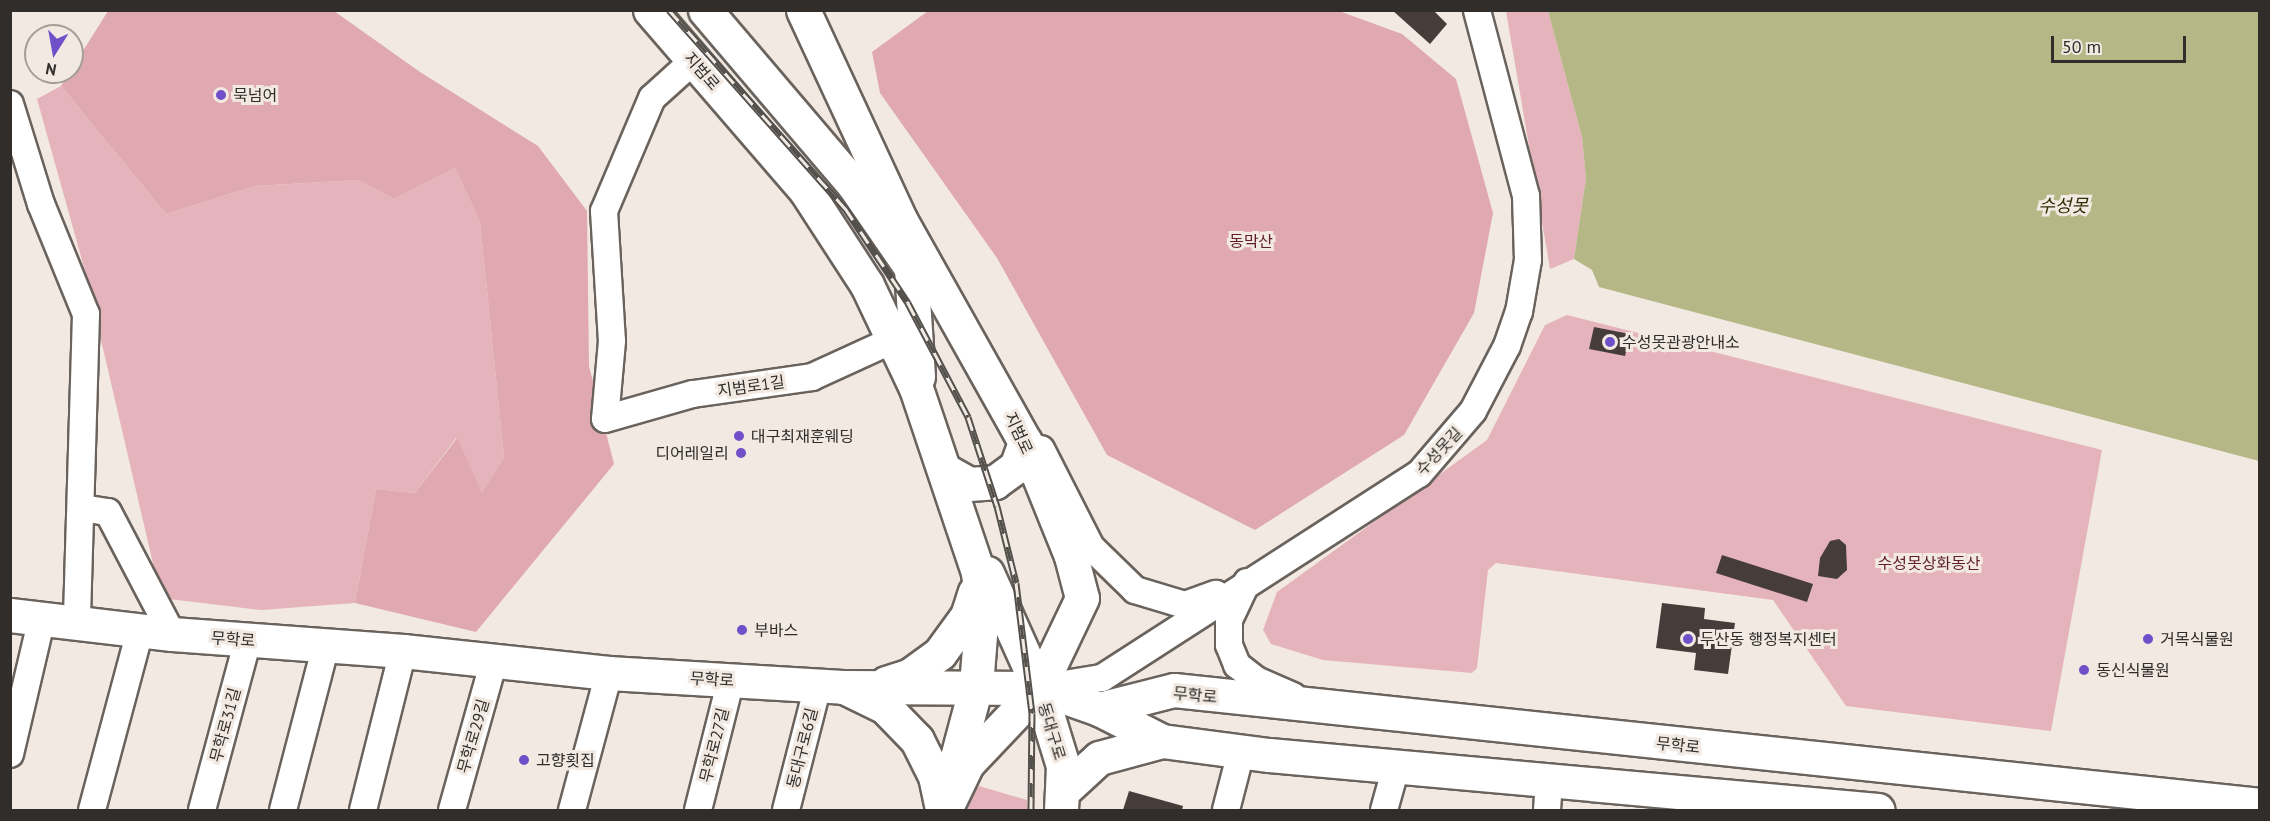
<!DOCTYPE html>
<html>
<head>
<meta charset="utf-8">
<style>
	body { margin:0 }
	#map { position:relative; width:2270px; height:821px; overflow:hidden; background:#f2e9e2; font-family:"PT Sans","Noto Sans KR",sans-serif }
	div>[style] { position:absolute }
	.green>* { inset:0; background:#e5b3bb }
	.forest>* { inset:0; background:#e0a8b1 }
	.water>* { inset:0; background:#b5b886 }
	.building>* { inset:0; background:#463d3b }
	.roads { filter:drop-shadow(2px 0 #6a635d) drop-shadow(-2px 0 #6a635d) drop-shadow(0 2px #6a635d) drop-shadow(0 -2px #6a635d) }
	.minor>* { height:26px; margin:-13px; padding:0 13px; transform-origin:13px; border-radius:13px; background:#fff }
	.major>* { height:33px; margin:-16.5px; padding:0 16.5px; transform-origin:16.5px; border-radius:16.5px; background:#fff }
	.rail>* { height:7px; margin-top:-3.5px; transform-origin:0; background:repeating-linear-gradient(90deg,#f2e9e2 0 14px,#54504c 0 28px); box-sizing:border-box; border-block:2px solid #54504c }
	.dots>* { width:16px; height:16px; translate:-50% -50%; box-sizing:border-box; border:3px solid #f2e9e2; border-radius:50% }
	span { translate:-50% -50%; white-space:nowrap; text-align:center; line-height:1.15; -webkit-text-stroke:6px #f2e9e2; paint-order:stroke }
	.street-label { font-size:16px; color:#302d2a }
	.poi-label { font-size:16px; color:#302d2a }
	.left { translate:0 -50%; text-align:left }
	.right { translate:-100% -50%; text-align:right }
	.park-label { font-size:16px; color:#601e2f }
	.water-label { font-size:18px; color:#2f2f06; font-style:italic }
	.frame { position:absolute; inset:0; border:12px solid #302d2a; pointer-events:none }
	.north { position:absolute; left:24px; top:24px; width:60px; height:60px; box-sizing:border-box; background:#f2e9e2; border:2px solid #a49e98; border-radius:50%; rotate:191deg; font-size:16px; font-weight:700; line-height:24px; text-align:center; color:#302d2a }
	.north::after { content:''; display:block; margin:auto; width:21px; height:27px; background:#6f50c9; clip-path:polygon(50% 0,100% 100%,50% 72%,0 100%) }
	.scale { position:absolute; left:2051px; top:36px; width:135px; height:27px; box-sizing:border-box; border:3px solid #302d2a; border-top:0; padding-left:8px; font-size:18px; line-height:21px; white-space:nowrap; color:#302d2a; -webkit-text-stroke:4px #f2e9e2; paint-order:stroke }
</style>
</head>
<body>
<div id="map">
	<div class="green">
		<div style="clip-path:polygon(1506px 11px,1548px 11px,1582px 137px,1586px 178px,1574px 259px,1550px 269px)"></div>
		<div style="clip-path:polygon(61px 86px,166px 214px,255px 186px,358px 180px,394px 199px,455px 168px,480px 222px,504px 457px,482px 492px,456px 438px,415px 493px,376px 489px,355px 603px,261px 610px,161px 598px,85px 271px,37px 99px)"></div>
		<div style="clip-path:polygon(1567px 315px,2102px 450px,2051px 731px,1846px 706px,1773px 600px,1496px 563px,1488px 570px,1477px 668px,1472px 673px,1323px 660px,1271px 644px,1263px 630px,1277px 592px,1487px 440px,1545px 325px)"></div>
		<div style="clip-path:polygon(979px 786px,1027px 800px,1028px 810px,963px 810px,966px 801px)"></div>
	</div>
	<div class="forest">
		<div style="clip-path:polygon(108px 11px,334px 11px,420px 72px,538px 146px,587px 211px,589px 366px,614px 464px,476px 632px,355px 603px,376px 489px,415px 493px,457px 438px,482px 492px,504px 457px,480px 222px,455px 168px,394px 199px,358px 180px,255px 186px,166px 214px,61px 86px)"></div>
		<div style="clip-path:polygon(928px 11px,1339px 11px,1402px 34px,1456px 79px,1493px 213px,1474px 313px,1404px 435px,1255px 530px,1107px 455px,997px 258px,880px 93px,872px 52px)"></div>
	</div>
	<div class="water">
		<div style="clip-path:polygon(1548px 11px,2259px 11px,2259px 461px,1599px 287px,1592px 270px,1574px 259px,1586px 178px,1582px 137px)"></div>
	</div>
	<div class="building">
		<div style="clip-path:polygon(1392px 10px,1433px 10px,1447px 24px,1430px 44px)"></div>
		<div style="clip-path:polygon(1594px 327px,1630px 334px,1625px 356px,1589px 349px)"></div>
		<div style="clip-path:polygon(1839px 539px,1846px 545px,1847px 570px,1837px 579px,1818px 576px,1820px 558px,1830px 541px)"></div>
		<div style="clip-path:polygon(1722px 555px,1813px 584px,1807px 602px,1716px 573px)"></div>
		<div style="clip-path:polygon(1662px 603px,1705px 608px,1704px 619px,1735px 623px,1728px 674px,1694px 670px,1696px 653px,1656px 648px)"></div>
		<div style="clip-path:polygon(1129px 791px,1183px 806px,1182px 810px,1123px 810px)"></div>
	</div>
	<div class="roads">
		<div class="minor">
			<div style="left:693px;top:61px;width:55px;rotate:137.9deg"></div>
			<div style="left:652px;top:98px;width:123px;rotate:113deg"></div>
			<div style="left:604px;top:211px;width:130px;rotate:86.5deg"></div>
			<div style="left:612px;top:341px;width:78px;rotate:95.1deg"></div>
			<div style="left:605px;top:419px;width:91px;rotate:-15.9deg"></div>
			<div style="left:693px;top:394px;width:120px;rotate:-8.1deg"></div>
			<div style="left:812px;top:377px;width:89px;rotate:-24.6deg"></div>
			<div style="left:10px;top:104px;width:105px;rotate:72.8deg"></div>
			<div style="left:41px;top:204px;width:119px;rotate:67.8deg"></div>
			<div style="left:86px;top:314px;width:309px;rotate:91.7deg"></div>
			<div style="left:1041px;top:449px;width:110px;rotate:63deg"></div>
			<div style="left:1091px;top:547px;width:62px;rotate:44.3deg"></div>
			<div style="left:1135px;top:590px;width:52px;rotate:16.7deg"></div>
			<div style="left:1185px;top:605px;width:33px;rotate:-20deg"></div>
			<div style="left:82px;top:508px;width:26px;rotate:9deg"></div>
			<div style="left:108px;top:512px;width:138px;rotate:62.3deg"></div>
			<div style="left:1247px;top:582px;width:42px;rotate:115.3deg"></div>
			<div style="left:1229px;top:620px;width:25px;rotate:90deg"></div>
			<div style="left:1229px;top:645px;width:22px;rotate:68deg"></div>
			<div style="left:1237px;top:665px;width:24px;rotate:38deg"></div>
			<div style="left:1256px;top:680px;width:40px;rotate:23.4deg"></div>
			<div style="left:1040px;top:688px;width:63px;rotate:-9.2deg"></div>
			<div style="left:1102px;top:678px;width:377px;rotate:-32.8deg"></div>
			<div style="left:1419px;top:474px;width:83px;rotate:-49.4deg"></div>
			<div style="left:1473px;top:411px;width:73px;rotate:-62.4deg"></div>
			<div style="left:1507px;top:346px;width:36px;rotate:-71deg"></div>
			<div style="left:1519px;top:312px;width:53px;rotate:-80.2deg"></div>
			<div style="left:1528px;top:260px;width:64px;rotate:-91.8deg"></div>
			<div style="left:1526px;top:196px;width:192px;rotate:-104.8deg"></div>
			<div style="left:10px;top:754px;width:140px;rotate:-76.8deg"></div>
			<div style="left:92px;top:810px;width:185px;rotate:-75deg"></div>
			<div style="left:202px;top:810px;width:176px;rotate:-74.9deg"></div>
			<div style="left:283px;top:810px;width:171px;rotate:-75.4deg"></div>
			<div style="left:363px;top:810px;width:164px;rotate:-75.9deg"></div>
			<div style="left:452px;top:810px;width:155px;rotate:-74.3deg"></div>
			<div style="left:572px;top:810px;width:142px;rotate:-74.9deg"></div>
			<div style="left:698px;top:810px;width:134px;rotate:-75.8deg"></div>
			<div style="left:786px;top:810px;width:129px;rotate:-75.6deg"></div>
			<div style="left:1226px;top:810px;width:60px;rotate:-75.5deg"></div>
			<div style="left:1384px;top:810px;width:45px;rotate:-74.4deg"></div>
			<div style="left:1547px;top:810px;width:29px;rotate:-86deg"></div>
		</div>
		<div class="major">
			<div style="left:650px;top:10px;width:239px;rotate:49.2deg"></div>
			<div style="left:806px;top:191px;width:112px;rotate:57deg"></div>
			<div style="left:867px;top:285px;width:114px;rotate:64.6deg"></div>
			<div style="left:916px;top:388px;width:194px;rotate:71.4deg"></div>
			<div style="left:978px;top:572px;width:38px;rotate:84deg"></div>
			<div style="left:982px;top:610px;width:76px;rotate:94.5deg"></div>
			<div style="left:976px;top:686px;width:97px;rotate:104.9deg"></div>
			<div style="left:705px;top:10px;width:228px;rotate:49.6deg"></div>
			<div style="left:853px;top:184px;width:102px;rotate:55.4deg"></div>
			<div style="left:911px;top:268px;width:109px;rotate:86.3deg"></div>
			<div style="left:803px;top:10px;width:233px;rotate:65.1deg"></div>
			<div style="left:901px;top:221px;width:253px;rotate:60.7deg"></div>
			<div style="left:1025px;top:442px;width:123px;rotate:68deg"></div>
			<div style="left:1071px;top:556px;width:43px;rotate:75.3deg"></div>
			<div style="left:1082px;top:598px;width:100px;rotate:115.5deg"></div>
			<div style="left:1039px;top:688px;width:105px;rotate:133.5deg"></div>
			<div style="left:967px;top:764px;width:51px;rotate:115.6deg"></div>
			<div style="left:946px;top:471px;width:26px;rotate:29deg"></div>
			<div style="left:969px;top:484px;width:26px;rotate:-4deg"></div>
			<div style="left:995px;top:482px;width:26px;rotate:-36deg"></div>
			<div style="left:1016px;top:467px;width:27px;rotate:-70deg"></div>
			<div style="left:987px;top:573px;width:126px;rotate:65.7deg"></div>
			<div style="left:1039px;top:688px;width:82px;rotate:72.9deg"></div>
			<div style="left:1063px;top:766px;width:44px;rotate:92.6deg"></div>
			<div style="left:10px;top:615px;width:163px;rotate:6.7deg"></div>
			<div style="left:172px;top:634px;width:232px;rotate:4.2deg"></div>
			<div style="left:403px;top:651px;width:207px;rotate:6.1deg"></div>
			<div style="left:609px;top:673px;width:234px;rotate:3.4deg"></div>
			<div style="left:843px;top:687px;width:196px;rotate:0.3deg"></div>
			<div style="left:1039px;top:688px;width:64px;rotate:19.3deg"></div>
			<div style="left:1099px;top:709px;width:71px;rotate:26.9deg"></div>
			<div style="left:1162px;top:741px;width:108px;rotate:7.5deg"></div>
			<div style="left:1269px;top:755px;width:611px;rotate:5.16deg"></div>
			<div style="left:886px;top:683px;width:25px;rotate:-18deg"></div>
			<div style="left:910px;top:675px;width:37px;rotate:-36deg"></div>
			<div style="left:940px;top:653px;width:46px;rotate:-53.9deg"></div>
			<div style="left:967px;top:616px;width:25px;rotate:-72deg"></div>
			<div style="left:848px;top:689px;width:41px;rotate:25.9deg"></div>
			<div style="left:885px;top:707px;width:46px;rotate:45.9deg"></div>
			<div style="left:917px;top:740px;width:40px;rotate:63.4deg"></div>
			<div style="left:935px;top:776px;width:33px;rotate:78deg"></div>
			<div style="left:1099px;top:709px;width:77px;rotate:-14.2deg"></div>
			<div style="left:1174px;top:690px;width:1092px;rotate:6.04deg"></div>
			<div style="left:1063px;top:791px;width:49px;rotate:-42.5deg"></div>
			<div style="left:1099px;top:758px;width:65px;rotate:-15.1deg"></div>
		</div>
	</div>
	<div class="rail">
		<div style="left:669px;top:10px;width:265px;rotate:48.4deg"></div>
		<div style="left:845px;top:208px;width:114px;rotate:56.4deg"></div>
		<div style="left:908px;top:303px;width:129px;rotate:62.2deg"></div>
		<div style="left:968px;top:417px;width:94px;rotate:72deg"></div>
		<div style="left:997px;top:506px;width:79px;rotate:76.1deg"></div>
		<div style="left:1016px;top:583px;width:131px;rotate:83deg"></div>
		<div style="left:1032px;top:713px;width:97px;rotate:90.6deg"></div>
	</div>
	<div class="dots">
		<div style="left:221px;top:95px;background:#6f50c9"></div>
		<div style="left:1610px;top:342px;background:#6f50c9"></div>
		<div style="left:739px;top:436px;background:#6f50c9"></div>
		<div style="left:741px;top:453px;background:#6f50c9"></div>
		<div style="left:742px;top:630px;background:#6f50c9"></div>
		<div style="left:1688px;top:639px;background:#6f50c9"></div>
		<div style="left:2148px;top:639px;background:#6f50c9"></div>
		<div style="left:2084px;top:670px;background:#6f50c9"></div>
		<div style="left:524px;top:760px;background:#6f50c9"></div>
	</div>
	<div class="street-label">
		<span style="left:702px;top:71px;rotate:49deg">지범로</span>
		<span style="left:751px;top:386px;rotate:-8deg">지범로1길</span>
		<span style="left:1019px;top:433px;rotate:65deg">지범로</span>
		<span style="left:1439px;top:451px;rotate:-47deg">수성못길</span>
		<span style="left:233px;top:639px;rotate:4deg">무학로</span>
		<span style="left:712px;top:679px;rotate:3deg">무학로</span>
		<span style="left:1195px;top:695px;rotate:5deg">무학로</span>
		<span style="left:225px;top:725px;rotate:-75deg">무학로31길</span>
		<span style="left:1052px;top:731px;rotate:73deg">동대구로</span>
		<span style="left:473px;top:736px;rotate:-74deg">무학로29길</span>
		<span style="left:714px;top:745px;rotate:-76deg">무학로27길</span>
		<span style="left:1678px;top:745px;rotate:6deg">무학로</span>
		<span style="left:802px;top:748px;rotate:-76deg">동대구로6길</span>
	</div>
	<div class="poi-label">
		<span class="left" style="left:233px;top:95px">묵넘어</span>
		<span class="left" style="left:1622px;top:342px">수성못관광안내소</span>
		<span class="left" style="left:751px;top:436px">대구최재훈웨딩</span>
		<span class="right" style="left:729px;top:453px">디어레일리</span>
		<span class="left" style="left:754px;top:630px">부바스</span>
		<span class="left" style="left:1700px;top:639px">두산동 행정복지센터</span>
		<span class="left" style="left:2160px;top:639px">거목식물원</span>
		<span class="left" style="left:2096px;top:670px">동신식물원</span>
		<span class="left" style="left:536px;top:760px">고향횟집</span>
	</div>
	<div class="park-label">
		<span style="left:1251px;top:241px">동막산</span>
		<span style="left:1929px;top:563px">수성못상화동산</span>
	</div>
	<div class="water-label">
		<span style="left:2063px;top:206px">수성못</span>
	</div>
	<div class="frame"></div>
	<div class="north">N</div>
	<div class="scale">50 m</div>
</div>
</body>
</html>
